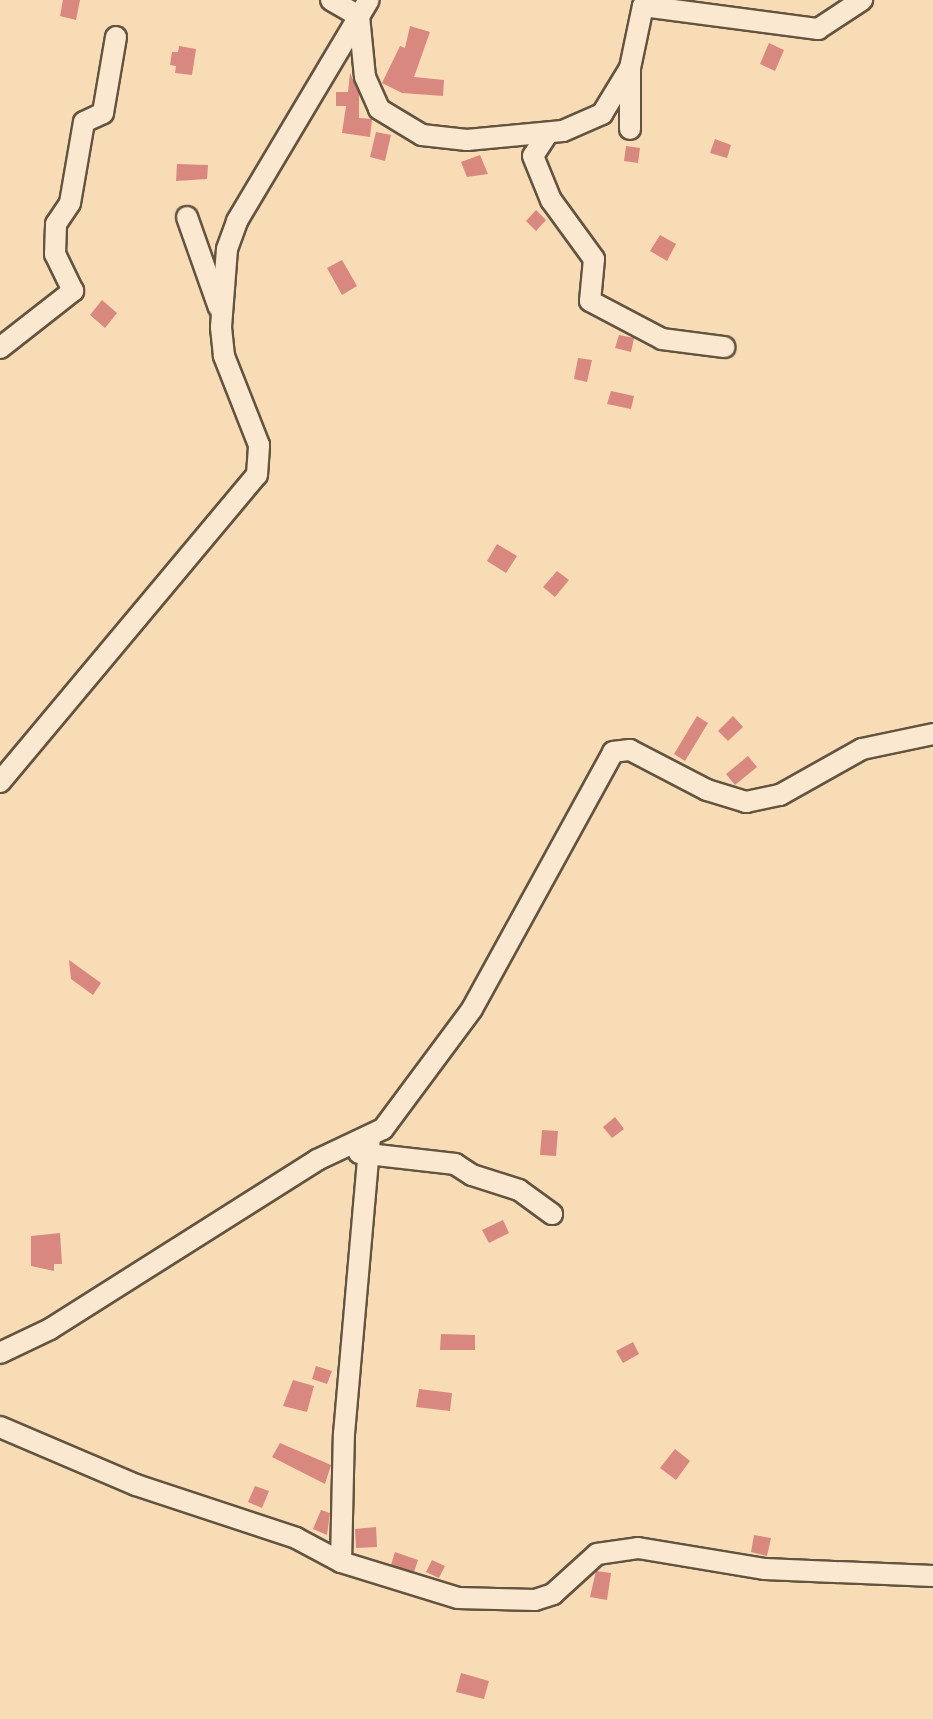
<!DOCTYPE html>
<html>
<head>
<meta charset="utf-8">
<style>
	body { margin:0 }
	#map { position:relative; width:933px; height:1719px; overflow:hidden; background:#f7dcb6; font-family:"IM FELL Double Pica",serif }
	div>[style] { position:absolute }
	.building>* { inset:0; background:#d98880 }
	.roads { filter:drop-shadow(2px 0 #635440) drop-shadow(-2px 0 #635440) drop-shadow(0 2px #635440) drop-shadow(0 -2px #635440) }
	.minor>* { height:20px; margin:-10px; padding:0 10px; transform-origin:10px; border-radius:10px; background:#fae8d0 }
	span { translate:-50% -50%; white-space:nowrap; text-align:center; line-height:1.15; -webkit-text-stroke:4.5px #fae8d0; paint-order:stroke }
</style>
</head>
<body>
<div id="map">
	<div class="building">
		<div style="clip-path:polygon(63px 0,80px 0,76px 20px,60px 16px)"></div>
		<div style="clip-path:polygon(410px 26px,430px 32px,414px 77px,444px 80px,443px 96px,402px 93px,382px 83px,400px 46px,405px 48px)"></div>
		<div style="clip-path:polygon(769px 43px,784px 50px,775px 71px,760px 64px)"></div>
		<div style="clip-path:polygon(179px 46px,196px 49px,192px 75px,175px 73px,176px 66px,170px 65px,172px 52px,178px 52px)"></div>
		<div style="clip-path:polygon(350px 73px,359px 93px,359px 118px,372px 119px,370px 137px,342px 133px,346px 106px,336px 106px,336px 92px,348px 92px)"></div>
		<div style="clip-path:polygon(376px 132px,391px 135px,385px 161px,370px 157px)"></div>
		<div style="clip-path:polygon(715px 139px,731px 145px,727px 158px,710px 153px)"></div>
		<div style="clip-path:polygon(626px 146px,640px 148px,638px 163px,624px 161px)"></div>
		<div style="clip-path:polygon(480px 155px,488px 174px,467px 177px,461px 162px)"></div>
		<div style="clip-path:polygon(177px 164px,208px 165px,207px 179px,176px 181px)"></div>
		<div style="clip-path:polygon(536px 210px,546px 220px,536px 231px,526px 221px)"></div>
		<div style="clip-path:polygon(660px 235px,676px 244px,667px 261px,650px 251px)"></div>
		<div style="clip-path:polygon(342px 260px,357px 286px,342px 295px,327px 268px)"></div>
		<div style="clip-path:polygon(102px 300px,117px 313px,105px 328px,90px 315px)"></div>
		<div style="clip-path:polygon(619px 335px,634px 338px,631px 352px,615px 348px)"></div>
		<div style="clip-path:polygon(578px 358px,592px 360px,587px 382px,574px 379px)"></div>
		<div style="clip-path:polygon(611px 391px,634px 396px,631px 409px,607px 404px)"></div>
		<div style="clip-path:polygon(497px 544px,517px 556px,506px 573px,487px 561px)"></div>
		<div style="clip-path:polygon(557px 571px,569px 580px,555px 597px,543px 587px)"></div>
		<div style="clip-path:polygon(697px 716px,708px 723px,685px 761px,674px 754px)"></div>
		<div style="clip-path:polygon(733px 716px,743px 727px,728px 741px,718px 731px)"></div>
		<div style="clip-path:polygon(748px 756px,757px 767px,735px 785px,726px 774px)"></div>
		<div style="clip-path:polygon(69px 960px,101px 983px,93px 995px,71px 979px)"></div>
		<div style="clip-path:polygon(615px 1117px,624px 1129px,612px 1138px,603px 1127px)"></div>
		<div style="clip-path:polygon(542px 1130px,558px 1131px,556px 1156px,540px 1155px)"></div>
		<div style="clip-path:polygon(503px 1220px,509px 1233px,489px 1243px,482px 1230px)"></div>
		<div style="clip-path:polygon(60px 1233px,62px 1264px,54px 1264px,54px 1271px,31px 1266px,31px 1236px)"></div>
		<div style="clip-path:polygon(441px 1334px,475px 1335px,475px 1350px,440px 1350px)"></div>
		<div style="clip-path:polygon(633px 1342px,639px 1354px,623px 1363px,616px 1351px)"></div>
		<div style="clip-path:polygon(316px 1366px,332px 1371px,327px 1384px,312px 1379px)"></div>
		<div style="clip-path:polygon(293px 1380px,314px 1386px,307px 1412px,283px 1406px)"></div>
		<div style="clip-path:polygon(419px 1389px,452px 1393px,450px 1411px,416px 1407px)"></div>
		<div style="clip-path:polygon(280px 1443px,331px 1465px,325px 1484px,272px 1457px)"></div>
		<div style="clip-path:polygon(675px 1449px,690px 1461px,676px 1480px,660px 1468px)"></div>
		<div style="clip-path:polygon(255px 1486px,269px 1491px,262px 1508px,248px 1502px)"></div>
		<div style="clip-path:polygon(321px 1510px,330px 1513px,327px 1535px,313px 1529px)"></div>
		<div style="clip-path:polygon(376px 1527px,377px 1547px,356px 1548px,355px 1529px)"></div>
		<div style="clip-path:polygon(754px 1535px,771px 1538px,767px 1556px,751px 1552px)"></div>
		<div style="clip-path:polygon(395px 1552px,418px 1560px,414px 1572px,391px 1565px)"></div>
		<div style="clip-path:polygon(432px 1560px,445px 1566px,439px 1578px,426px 1572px)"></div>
		<div style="clip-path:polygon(596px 1571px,611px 1573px,607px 1600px,590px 1597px)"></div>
		<div style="clip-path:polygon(461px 1673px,489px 1681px,484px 1699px,456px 1692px)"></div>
	</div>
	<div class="roads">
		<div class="minor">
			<div style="left:331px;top:0;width:32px;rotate:30deg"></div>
			<div style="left:359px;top:16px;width:61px;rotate:84.4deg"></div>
			<div style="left:365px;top:77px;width:35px;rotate:66deg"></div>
			<div style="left:379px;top:109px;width:50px;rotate:31.2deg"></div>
			<div style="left:422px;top:135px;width:45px;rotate:6.3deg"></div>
			<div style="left:467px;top:140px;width:96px;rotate:-5.4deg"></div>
			<div style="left:563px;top:131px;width:43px;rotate:-23.6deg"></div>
			<div style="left:602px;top:114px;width:54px;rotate:-58.7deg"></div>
			<div style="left:630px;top:68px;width:63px;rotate:-78.2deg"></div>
			<div style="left:643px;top:6px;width:177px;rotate:7.5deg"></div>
			<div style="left:818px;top:29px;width:53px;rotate:-33.4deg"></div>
			<div style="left:630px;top:68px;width:61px;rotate:90deg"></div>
			<div style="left:548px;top:133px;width:27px;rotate:123deg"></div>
			<div style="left:533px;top:156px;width:48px;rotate:67.8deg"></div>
			<div style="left:551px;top:200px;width:73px;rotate:53.9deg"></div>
			<div style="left:594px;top:259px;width:42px;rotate:95.4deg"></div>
			<div style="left:590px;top:301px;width:81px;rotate:27.8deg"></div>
			<div style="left:662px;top:339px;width:63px;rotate:7.4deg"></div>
			<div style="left:187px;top:217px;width:96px;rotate:70.6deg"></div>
			<div style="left:0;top:348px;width:93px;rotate:-38deg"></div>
			<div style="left:73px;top:291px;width:41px;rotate:-115.9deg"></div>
			<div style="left:55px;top:254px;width:30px;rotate:-88deg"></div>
			<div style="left:56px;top:224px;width:25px;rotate:-56deg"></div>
			<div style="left:70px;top:203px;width:82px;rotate:-80.2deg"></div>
			<div style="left:84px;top:122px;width:21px;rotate:-25deg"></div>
			<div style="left:103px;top:113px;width:77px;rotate:-80.3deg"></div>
			<div style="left:0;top:782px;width:400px;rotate:-50.1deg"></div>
			<div style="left:257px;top:475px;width:30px;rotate:-86deg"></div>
			<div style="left:259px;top:445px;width:96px;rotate:-111.5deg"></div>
			<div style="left:224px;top:356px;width:29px;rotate:-96deg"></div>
			<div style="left:221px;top:327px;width:78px;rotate:-85.6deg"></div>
			<div style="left:227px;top:249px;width:30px;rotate:-70deg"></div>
			<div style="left:237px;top:221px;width:257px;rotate:-59.2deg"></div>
			<div style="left:359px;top:1153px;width:97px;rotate:6.5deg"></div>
			<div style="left:455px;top:1164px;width:20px;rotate:33deg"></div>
			<div style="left:472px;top:1175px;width:49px;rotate:17.7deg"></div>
			<div style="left:519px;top:1190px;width:41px;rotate:36deg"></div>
			<div style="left:0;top:1353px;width:55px;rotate:-25.6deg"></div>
			<div style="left:50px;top:1329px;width:316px;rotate:-32.3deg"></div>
			<div style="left:317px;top:1160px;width:73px;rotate:-25.2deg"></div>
			<div style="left:383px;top:1129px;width:149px;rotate:-53.4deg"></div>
			<div style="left:472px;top:1009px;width:293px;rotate:-61.2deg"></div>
			<div style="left:613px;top:752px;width:17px;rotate:-7deg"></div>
			<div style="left:630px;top:750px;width:87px;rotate:27.5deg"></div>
			<div style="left:707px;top:790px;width:41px;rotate:17.1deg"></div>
			<div style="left:746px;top:802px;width:35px;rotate:-12deg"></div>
			<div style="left:780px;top:795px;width:94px;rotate:-29.3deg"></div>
			<div style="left:862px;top:749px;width:73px;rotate:-11.9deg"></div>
			<div style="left:0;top:1427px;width:148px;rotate:23.1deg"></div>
			<div style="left:136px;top:1485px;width:169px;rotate:18.3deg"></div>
			<div style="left:296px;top:1538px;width:51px;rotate:28.1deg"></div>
			<div style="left:341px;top:1562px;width:122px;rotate:17.1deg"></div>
			<div style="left:458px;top:1598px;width:77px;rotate:1.5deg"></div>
			<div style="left:535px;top:1600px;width:19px;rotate:-18deg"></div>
			<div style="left:553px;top:1594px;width:59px;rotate:-42.3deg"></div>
			<div style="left:597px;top:1554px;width:41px;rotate:-8.3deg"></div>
			<div style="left:638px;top:1548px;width:129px;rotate:9.4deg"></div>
			<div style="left:765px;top:1569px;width:168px;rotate:2.4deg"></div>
			<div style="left:341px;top:1562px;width:128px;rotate:-88.7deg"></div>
			<div style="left:344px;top:1434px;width:297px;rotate:-85deg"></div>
		</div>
	</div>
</div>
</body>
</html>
